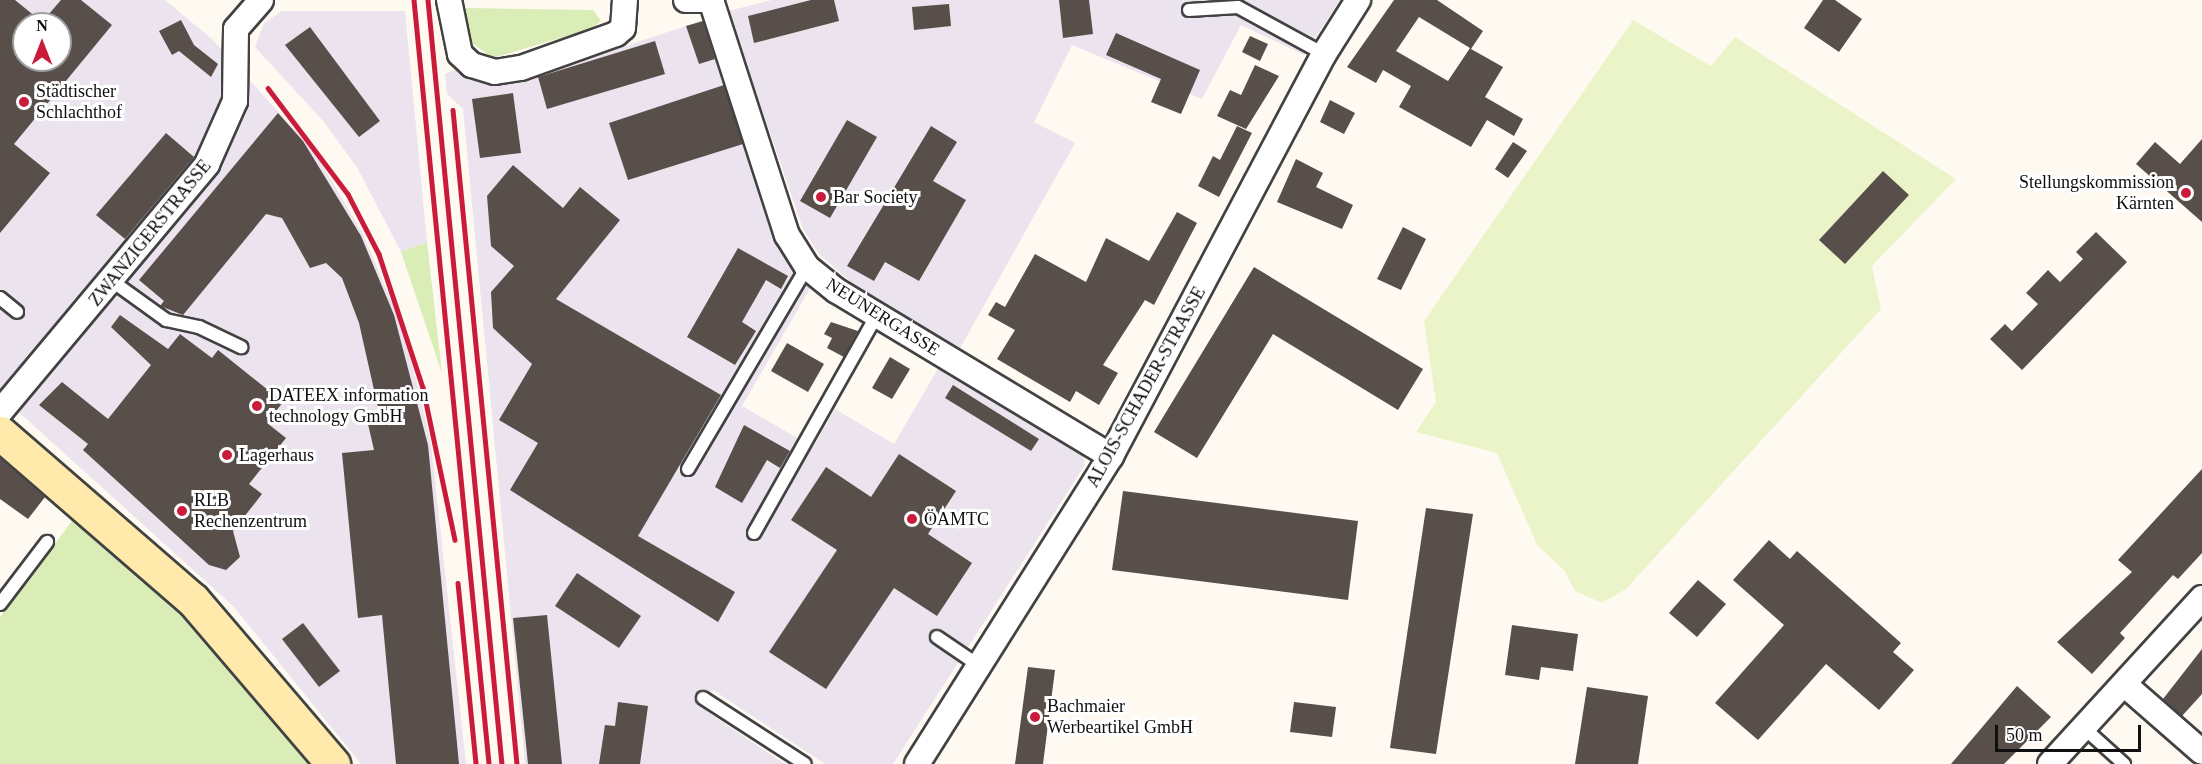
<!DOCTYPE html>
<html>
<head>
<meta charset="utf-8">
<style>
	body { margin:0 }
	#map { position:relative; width:2202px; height:764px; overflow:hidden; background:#fffaf1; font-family:Georgia,serif }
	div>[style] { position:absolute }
	.industrial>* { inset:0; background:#ebe3ee }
	.green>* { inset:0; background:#daedb6 }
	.pitch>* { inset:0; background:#ebf4c9 }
	.building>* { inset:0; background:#584e4a }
	.roads { filter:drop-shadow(2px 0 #424242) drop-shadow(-2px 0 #424242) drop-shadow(0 2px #424242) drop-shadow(0 -2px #424242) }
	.lane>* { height:12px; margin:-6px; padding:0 6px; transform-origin:6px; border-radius:6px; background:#fff }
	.street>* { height:24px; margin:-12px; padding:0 12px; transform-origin:12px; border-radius:12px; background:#fff }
	.secondary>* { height:33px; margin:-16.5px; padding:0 16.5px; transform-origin:16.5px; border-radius:16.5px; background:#ffeaac }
	.rail>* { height:4.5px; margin:-2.25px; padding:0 2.25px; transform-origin:2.25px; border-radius:2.25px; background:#cb1b3b }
	.dots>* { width:16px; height:16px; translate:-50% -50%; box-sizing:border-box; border:3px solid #fff; border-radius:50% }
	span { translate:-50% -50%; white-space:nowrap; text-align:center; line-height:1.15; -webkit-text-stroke:6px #fff; paint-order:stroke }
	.poi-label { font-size:18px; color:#0f0f0f }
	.left { translate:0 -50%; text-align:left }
	.right { translate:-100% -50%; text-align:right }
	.street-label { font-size:18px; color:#0f0f0f }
	.north { position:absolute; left:12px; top:12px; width:60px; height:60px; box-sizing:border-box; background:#fff; border:2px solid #9f9f9f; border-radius:50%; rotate:0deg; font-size:16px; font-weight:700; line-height:24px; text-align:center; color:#0f0f0f }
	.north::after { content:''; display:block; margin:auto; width:21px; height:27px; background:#cb1b3b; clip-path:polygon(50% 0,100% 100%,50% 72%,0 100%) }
	.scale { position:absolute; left:1995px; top:725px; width:146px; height:27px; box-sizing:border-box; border:3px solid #0f0f0f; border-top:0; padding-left:8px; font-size:18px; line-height:21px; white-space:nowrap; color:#0f0f0f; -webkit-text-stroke:4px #fff; paint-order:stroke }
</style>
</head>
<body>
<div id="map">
	<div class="industrial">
		<div style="clip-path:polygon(evenodd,0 0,165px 0,213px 40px,314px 151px,362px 232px,397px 314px,417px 383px,431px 444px,466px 764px,361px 764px,234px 607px,0 395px,0 0,24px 24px,60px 24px,60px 60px,24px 60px,24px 24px)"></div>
		<div style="clip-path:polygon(772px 0,1340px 0,1304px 55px,1241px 25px,1202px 99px,1072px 45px,1034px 122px,1075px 143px,959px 350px,854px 285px,819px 254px,803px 229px,728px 11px)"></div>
		<div style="clip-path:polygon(282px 11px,405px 11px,427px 242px,401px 252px,358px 169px,324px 122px,255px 47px,264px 23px)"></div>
		<div style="clip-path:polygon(704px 20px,772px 236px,812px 285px,742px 406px,813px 447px,835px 409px,894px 444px,939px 367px,1083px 455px,1085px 465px,893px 764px,825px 764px,713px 690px,706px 711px,785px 764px,525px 764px,463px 109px,447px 94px,445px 74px,461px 67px,487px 81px,516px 82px)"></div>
	</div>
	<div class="green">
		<div style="clip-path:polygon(465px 8px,593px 10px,601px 21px,591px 29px,493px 58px,469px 41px)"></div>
		<div style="clip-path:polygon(427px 242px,442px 373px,401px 252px)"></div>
		<div style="clip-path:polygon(75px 517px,186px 619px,249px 686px,309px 764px,0 764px,0 617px)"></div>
	</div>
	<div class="pitch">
		<div style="clip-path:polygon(1633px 20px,1711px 66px,1735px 37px,1956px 179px,1872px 266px,1881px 309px,1626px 589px,1602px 603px,1575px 591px,1564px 570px,1537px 545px,1497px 453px,1416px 432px,1436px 402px,1424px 321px)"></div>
	</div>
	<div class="building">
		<div style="clip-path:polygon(evenodd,0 0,15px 0,42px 22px,61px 0,81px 0,112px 25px,14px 144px,50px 173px,0 233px,0 0,24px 24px,60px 24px,60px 60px,24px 60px,24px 24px)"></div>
		<div style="clip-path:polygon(811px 0,834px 0,839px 21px,754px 43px,748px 16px)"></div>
		<div style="clip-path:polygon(1059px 0,1089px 0,1093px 34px,1063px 38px)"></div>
		<div style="clip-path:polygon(evenodd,1394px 0,1437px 0,1483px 31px,1471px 49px,1503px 67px,1485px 97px,1523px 119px,1514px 136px,1487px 120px,1471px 147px,1399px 107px,1411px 86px,1383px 70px,1376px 83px,1347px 67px,1394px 0,1419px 17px,1470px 48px,1448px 81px,1396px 51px,1419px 17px)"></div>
		<div style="clip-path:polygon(1823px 0,1835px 0,1862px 19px,1839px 52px,1804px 28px)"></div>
		<div style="clip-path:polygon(949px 4px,951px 26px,914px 30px,912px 7px)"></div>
		<div style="clip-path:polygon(181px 20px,194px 45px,218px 64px,211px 77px,179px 51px,172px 55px,159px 31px)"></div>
		<div style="clip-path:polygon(703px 21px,715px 59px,699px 64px,686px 26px)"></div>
		<div style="clip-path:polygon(310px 27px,380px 121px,359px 137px,285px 45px)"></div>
		<div style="clip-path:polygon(1116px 33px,1200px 70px,1181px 114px,1151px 102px,1161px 79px,1106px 55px)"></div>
		<div style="clip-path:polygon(1250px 36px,1268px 44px,1260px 61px,1242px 52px)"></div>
		<div style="clip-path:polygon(655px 41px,665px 74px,547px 109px,538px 77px)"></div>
		<div style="clip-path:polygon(1255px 65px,1279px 76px,1246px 129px,1217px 116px,1230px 90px,1241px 95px)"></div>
		<div style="clip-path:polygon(724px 85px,743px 144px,628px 180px,609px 123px)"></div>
		<div style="clip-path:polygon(513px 93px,521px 153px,480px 158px,472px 99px)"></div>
		<div style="clip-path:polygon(1330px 100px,1355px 113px,1344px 134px,1320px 122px)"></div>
		<div style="clip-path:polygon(278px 113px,303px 141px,361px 236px,394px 315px,428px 445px,459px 764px,396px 764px,382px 615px,358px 618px,342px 453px,374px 450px,368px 424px,381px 421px,359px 323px,342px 278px,326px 263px,310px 268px,282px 218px,266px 214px,183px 315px,160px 306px,164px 301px,139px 280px)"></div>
		<div style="clip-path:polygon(847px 120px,877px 137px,830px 218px,800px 201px)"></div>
		<div style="clip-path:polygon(931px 126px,957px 142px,933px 181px,966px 200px,919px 281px,885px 262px,874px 281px,847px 266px)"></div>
		<div style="clip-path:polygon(1237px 126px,1252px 133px,1219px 197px,1198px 186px,1213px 156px,1220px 160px)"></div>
		<div style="clip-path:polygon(166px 133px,194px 157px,125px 239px,96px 215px)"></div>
		<div style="clip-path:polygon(2202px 139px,2202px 222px,2136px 164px,2155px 142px,2180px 164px)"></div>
		<div style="clip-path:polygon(1513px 142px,1527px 151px,1508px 178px,1495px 169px)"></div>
		<div style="clip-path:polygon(1296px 159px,1323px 173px,1316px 187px,1353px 205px,1342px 229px,1277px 202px)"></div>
		<div style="clip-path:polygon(513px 165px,563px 208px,580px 187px,620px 220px,556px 299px,721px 395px,638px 536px,735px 592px,718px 622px,510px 490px,538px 443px,499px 420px,532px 364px,493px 328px,491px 292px,514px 266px,491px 246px,487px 196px)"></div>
		<div style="clip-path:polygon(1883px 171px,1909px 195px,1845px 264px,1819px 240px)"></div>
		<div style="clip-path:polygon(1177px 212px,1197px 223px,1154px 305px,1145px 300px,1103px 365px,1118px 373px,1099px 405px,1076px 391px,1070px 402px,997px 359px,1015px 330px,988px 315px,996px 302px,1005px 307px,1035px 254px,1086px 282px,1106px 238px,1149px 261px)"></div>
		<div style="clip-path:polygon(1403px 227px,1426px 239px,1401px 290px,1377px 279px)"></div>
		<div style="clip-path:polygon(2096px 232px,2127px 262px,2022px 370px,1990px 339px,2005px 324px,2012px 331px,2038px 304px,2026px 293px,2048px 270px,2060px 282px,2083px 259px,2076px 252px)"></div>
		<div style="clip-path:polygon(738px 248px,788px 276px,781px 289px,766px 280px,742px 322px,756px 331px,735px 365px,687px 337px)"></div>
		<div style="clip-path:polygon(1254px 267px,1423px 369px,1398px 410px,1273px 334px,1197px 458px,1154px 432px)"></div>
		<div style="clip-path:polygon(120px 315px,168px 349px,180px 334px,212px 358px,218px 350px,283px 402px,267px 423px,286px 438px,249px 484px,262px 494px,233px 531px,240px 557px,226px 570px,209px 565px,83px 450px,88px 444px,39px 405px,62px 382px,108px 419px,151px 365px,111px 327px)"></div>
		<div style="clip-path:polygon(831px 322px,858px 331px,844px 357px,827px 348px,832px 338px,824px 334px)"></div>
		<div style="clip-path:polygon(787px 343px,824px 364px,808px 392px,771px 371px)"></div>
		<div style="clip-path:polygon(890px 357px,910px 369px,892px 399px,872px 388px)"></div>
		<div style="clip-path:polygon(953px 385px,1039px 439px,1031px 451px,945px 398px)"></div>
		<div style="clip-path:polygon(744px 425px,790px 451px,780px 468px,767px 460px,742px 503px,715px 487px)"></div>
		<div style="clip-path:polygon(899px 454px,956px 491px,928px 534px,972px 563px,937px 616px,894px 588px,826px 689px,769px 652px,837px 550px,791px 520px,826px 467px,871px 497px)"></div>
		<div style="clip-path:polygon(0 458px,45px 497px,28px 519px,0 499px)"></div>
		<div style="clip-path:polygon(2202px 469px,2202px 553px,2178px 579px,2173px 575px,2120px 633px,2125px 638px,2092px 674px,2057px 642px,2132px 572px,2118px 560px)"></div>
		<div style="clip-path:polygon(1123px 491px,1358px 521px,1348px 600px,1112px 570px)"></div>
		<div style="clip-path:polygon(1426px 508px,1473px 514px,1436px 754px,1390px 748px)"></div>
		<div style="clip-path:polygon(1769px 540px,1790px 559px,1797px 551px,1901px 643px,1893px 652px,1914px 670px,1879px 710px,1826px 664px,1758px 740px,1715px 703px,1784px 625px,1733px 580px)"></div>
		<div style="clip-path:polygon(577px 573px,641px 616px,619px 648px,555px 606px)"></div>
		<div style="clip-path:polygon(1698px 580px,1726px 604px,1697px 637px,1669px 613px)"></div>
		<div style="clip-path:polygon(547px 615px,562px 764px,528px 764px,513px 618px)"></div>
		<div style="clip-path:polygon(303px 623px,340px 671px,319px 687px,282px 639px)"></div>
		<div style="clip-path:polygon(1512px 625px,1578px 634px,1573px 671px,1541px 667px,1539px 680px,1505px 675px)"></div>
		<div style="clip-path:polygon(2202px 649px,2202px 694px,2182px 716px,2163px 699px)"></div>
		<div style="clip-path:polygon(1028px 667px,1055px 670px,1043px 764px,1015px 764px)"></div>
		<div style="clip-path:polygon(2017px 686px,2051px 717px,2004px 764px,1951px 764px)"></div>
		<div style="clip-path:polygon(1587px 687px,1648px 696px,1638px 764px,1575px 764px)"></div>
		<div style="clip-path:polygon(618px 702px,648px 706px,640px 764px,599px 764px,605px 725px,615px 726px)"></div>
		<div style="clip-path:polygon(1294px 702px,1336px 707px,1332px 737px,1290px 732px)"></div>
	</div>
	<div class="roads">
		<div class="lane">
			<div style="left:1189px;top:10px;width:49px;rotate:-3.5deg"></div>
			<div style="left:1238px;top:7px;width:98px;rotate:28.7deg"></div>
			<div style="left:112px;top:281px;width:67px;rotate:35.8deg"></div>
			<div style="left:166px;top:320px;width:34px;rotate:12deg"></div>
			<div style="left:199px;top:327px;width:47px;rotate:25.5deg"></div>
			<div style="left:0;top:298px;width:22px;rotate:39deg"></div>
			<div style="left:688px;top:469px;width:234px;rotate:-59.5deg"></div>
			<div style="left:754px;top:533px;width:250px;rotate:-60.6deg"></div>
			<div style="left:0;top:604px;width:78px;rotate:-52.8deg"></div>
			<div style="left:937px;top:637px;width:50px;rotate:34.3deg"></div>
			<div style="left:703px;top:698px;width:121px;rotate:32.9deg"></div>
			<div style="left:2084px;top:728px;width:54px;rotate:42deg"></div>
		</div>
		<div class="street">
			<div style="left:449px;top:0;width:55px;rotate:78.5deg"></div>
			<div style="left:460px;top:54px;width:16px;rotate:43deg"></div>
			<div style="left:472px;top:65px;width:24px;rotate:17deg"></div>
			<div style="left:495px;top:72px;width:26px;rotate:-9deg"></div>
			<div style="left:521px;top:68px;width:101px;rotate:-19.7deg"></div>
			<div style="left:616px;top:34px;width:9px;rotate:-41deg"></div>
			<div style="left:623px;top:28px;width:28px;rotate:-86deg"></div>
			<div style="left:686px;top:0;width:26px"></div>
			<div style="left:711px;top:0;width:247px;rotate:72.1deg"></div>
			<div style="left:787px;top:235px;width:38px;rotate:58deg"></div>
			<div style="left:807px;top:267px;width:38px;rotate:39deg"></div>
			<div style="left:837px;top:291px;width:320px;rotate:31.1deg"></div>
			<div style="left:0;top:412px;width:323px;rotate:-50.1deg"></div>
			<div style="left:207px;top:164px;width:69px;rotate:-66deg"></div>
			<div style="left:235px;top:101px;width:72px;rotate:-89.2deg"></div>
			<div style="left:236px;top:29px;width:38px;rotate:-49deg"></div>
			<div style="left:2124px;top:684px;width:103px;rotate:41.1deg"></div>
			<div style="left:917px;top:764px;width:364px;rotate:-57.8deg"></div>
			<div style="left:1111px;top:456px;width:455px;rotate:-62.1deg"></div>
			<div style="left:1324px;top:54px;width:64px;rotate:-57.8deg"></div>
			<div style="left:2050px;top:764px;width:225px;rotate:-47.5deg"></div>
		</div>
		<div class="secondary">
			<div style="left:0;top:433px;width:255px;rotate:40.9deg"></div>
			<div style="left:193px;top:600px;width:216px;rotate:49.5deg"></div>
		</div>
	</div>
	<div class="rail">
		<div style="left:414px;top:0;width:768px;rotate:84.39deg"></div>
		<div style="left:428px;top:0;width:768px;rotate:84.47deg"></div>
		<div style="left:268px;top:88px;width:133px;rotate:53deg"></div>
		<div style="left:348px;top:194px;width:68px;rotate:62.7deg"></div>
		<div style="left:379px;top:254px;width:141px;rotate:71.8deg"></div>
		<div style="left:423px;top:388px;width:155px;rotate:78.1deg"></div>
		<div style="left:453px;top:110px;width:657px;rotate:84.41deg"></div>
		<div style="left:458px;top:583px;width:182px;rotate:84.3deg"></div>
	</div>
	<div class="dots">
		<div style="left:24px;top:102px;background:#cb1b3b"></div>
		<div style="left:2186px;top:193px;background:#cb1b3b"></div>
		<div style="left:821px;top:197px;background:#cb1b3b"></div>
		<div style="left:257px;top:406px;background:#cb1b3b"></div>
		<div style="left:227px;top:455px;background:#cb1b3b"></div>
		<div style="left:182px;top:511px;background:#cb1b3b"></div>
		<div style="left:912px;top:519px;background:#cb1b3b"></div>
		<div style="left:1035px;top:717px;background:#cb1b3b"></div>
	</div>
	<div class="poi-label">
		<span class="left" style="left:36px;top:102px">Städtischer<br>Schlachthof</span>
		<span class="right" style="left:2174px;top:193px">Stellungskommission<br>Kärnten</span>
		<span class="left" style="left:833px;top:197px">Bar Society</span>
		<span class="left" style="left:269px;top:406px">DATEEX information<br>technology GmbH</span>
		<span class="left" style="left:239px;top:455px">Lagerhaus</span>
		<span class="left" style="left:194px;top:511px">RLB<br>Rechenzentrum</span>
		<span class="left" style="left:924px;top:519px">ÖAMTC</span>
		<span class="left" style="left:1047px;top:717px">Bachmaier<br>Werbeartikel GmbH</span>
	</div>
	<div class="street-label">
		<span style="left:150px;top:233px;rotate:-51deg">ZWANZIGERSTRASSE</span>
		<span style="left:883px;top:317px;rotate:32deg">NEUNERGASSE</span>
		<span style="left:1146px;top:387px;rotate:-61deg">ALOIS-SCHADER-STRASSE</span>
	</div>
	<div class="north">N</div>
	<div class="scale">50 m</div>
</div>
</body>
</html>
